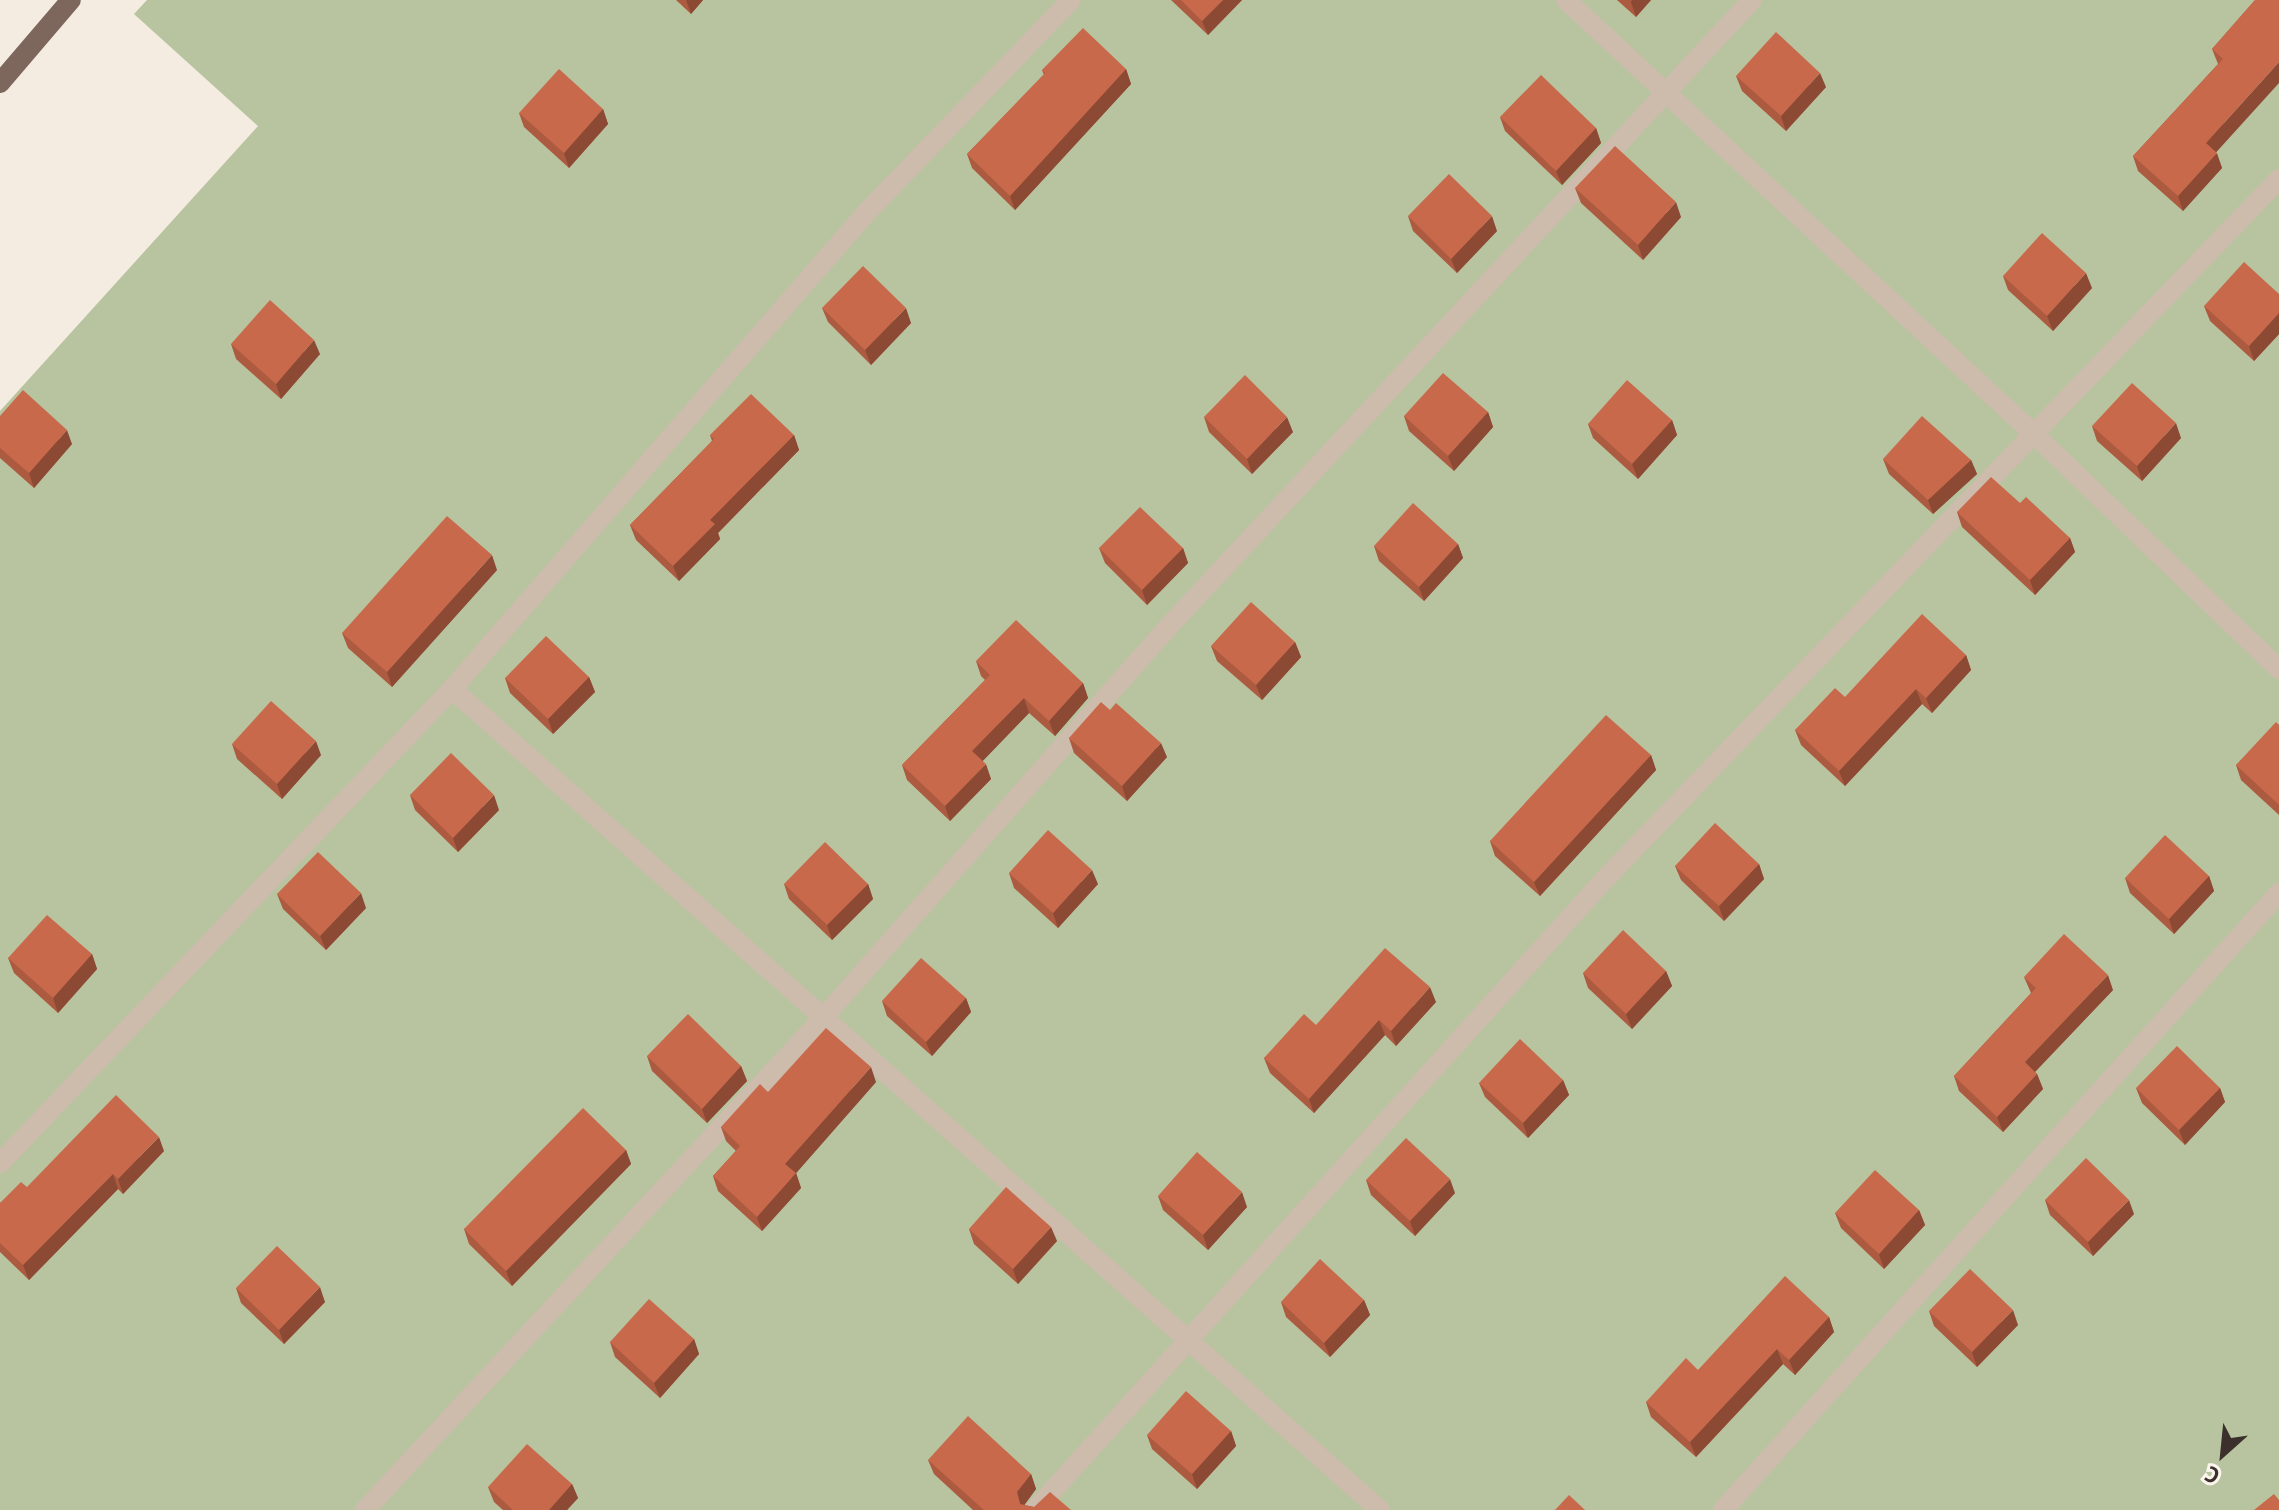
<!DOCTYPE html>
<html>
<head>
<meta charset="utf-8">
<style>
	body { margin:0 }
	#map { position:relative; width:2279px; height:1510px; overflow:hidden; background:#f4ebe1; font-family:"PT Sans",sans-serif }
	div>[style] { position:absolute }
	.green>* { inset:0; background:#b8c4a0 }
	.service>* { height:20px; margin:-10px; padding:0 10px; transform-origin:10px; border-radius:10px; background:#cdbbac }
	.primary>* { height:20px; margin:-10px; padding:0 10px; transform-origin:10px; border-radius:10px; background:#7d675c }
	.wall>* { inset:0; background:#ac5a40 }
	.shaded-wall>* { inset:0; background:#8c4a34 }
	.building>* { inset:0; background:#c8694b }
	span { translate:-50% -50%; white-space:nowrap; text-align:center; line-height:1.15; -webkit-text-stroke:8px #fbf5ee; paint-order:stroke }
	.north { position:absolute; left:2183px; top:1414px; width:80px; height:80px; -webkit-text-stroke:6px #fbf5ee; paint-order:stroke; rotate:207deg; font-size:22px; font-weight:700; line-height:32px; text-align:center; color:#3b302b }
	.north::after { content:''; display:block; margin:auto; width:28px; height:36px; background:#3b302b; clip-path:polygon(50% 0,100% 100%,50% 72%,0 100%) }
</style>
</head>
<body>
<div id="map">
	<div class="green">
		<div style="clip-path:polygon(147px 0,2279px 0,2279px 1510px,0 1510px,0 411px,258px 126px,134px 14px)"></div>
	</div>
	<div class="service">
		<div style="left:1566px;top:0;width:640px;rotate:42.85deg"></div>
		<div style="left:2035px;top:435px;width:338px;rotate:43.8deg"></div>
		<div style="left:452px;top:689px;width:1239px;rotate:41.5deg"></div>
		<div style="left:0;top:1163px;width:655px;rotate:-46.36deg"></div>
		<div style="left:452px;top:689px;width:632px;rotate:-48.98deg"></div>
		<div style="left:867px;top:212px;width:294px;rotate:-46.1deg"></div>
		<div style="left:365px;top:1510px;width:671px;rotate:-47.05deg"></div>
		<div style="left:822px;top:1019px;width:526px;rotate:-48.55deg"></div>
		<div style="left:1170px;top:625px;width:854px;rotate:-47.04deg"></div>
		<div style="left:1035px;top:1510px;width:849px;rotate:-47.91deg"></div>
		<div style="left:1604px;top:880px;width:973px;rotate:-46.08deg"></div>
		<div style="left:1723px;top:1510px;width:831px;rotate:-47.98deg"></div>
	</div>
	<div class="primary">
		<div style="left:0;top:83px;width:109px;rotate:-49.5deg"></div>
	</div>
	<div class="wall">
		<div style="clip-path:polygon(676px 0,703px 0,691px 14px)"></div>
		<div style="clip-path:polygon(1171px 0,1242px 0,1208px 35px)"></div>
		<div style="clip-path:polygon(1617px 0,1651px 0,1636px 17px)"></div>
		<div style="clip-path:polygon(2255px 0,2216px 153px,2222px 168px,2183px 211px,2138px 171px,2133px 156px,2218px 64px,2212px 49px)"></div>
		<div style="clip-path:polygon(1126px 69px,1131px 84px,1015px 210px,972px 168px,967px 154px,1044px 75px,1042px 70px)"></div>
		<div style="clip-path:polygon(1736px 76px,1826px 87px,1786px 131px,1742px 91px)"></div>
		<div style="clip-path:polygon(603px 109px,608px 124px,569px 168px,524px 127px,519px 113px)"></div>
		<div style="clip-path:polygon(1500px 117px,1596px 128px,1601px 143px,1562px 185px,1505px 131px)"></div>
		<div style="clip-path:polygon(1575px 188px,1681px 217px,1643px 260px,1581px 203px)"></div>
		<div style="clip-path:polygon(1408px 216px,1497px 231px,1457px 273px,1413px 231px)"></div>
		<div style="clip-path:polygon(2003px 276px,2092px 288px,2053px 331px,2008px 290px)"></div>
		<div style="clip-path:polygon(2279px 294px,2279px 334px,2254px 361px,2210px 321px,2204px 306px)"></div>
		<div style="clip-path:polygon(822px 308px,911px 323px,871px 365px,828px 322px)"></div>
		<div style="clip-path:polygon(231px 344px,320px 354px,281px 399px,236px 359px)"></div>
		<div style="clip-path:polygon(1488px 412px,1493px 427px,1454px 471px,1409px 431px,1404px 416px)"></div>
		<div style="clip-path:polygon(0 416px,72px 444px,34px 488px,0 458px)"></div>
		<div style="clip-path:polygon(1204px 417px,1293px 432px,1252px 474px,1209px 432px)"></div>
		<div style="clip-path:polygon(1672px 420px,1677px 435px,1638px 479px,1593px 438px,1588px 424px)"></div>
		<div style="clip-path:polygon(2092px 426px,2181px 438px,2142px 481px,2097px 441px)"></div>
		<div style="clip-path:polygon(710px 435px,794px 435px,799px 450px,718px 533px,720px 539px,679px 581px,636px 540px,630px 525px,712px 441px)"></div>
		<div style="clip-path:polygon(1883px 459px,1971px 460px,1977px 474px,1933px 514px,1889px 474px)"></div>
		<div style="clip-path:polygon(2020px 503px,2070px 538px,2075px 552px,2035px 595px,1962px 527px,1957px 512px)"></div>
		<div style="clip-path:polygon(1458px 544px,1463px 558px,1424px 601px,1379px 561px,1374px 546px)"></div>
		<div style="clip-path:polygon(1099px 548px,1183px 548px,1188px 563px,1147px 605px,1105px 563px)"></div>
		<div style="clip-path:polygon(497px 570px,392px 687px,348px 648px,342px 633px)"></div>
		<div style="clip-path:polygon(1295px 642px,1301px 657px,1262px 700px,1217px 661px,1211px 646px)"></div>
		<div style="clip-path:polygon(1966px 655px,1971px 670px,1932px 713px,1922px 704px,1845px 786px,1801px 745px,1795px 730px,1845px 697px)"></div>
		<div style="clip-path:polygon(976px 661px,1083px 683px,1088px 698px,1055px 736px,1029px 713px,982px 761px,991px 779px,950px 821px,907px 780px,902px 765px,985px 680px,981px 676px)"></div>
		<div style="clip-path:polygon(589px 677px,595px 692px,553px 734px,510px 693px,505px 678px)"></div>
		<div style="clip-path:polygon(1110px 710px,1167px 757px,1127px 801px,1074px 753px,1069px 738px)"></div>
		<div style="clip-path:polygon(2279px 725px,2279px 815px,2241px 780px,2236px 765px)"></div>
		<div style="clip-path:polygon(232px 744px,321px 755px,282px 799px,237px 759px)"></div>
		<div style="clip-path:polygon(1651px 755px,1656px 770px,1540px 896px,1495px 856px,1490px 841px)"></div>
		<div style="clip-path:polygon(410px 795px,499px 810px,458px 852px,415px 810px)"></div>
		<div style="clip-path:polygon(1759px 864px,1764px 879px,1724px 921px,1681px 880px,1675px 866px)"></div>
		<div style="clip-path:polygon(1009px 873px,1098px 884px,1058px 928px,1014px 888px)"></div>
		<div style="clip-path:polygon(2209px 876px,2214px 891px,2174px 934px,2130px 893px,2125px 878px)"></div>
		<div style="clip-path:polygon(784px 884px,868px 884px,873px 899px,832px 940px,789px 899px)"></div>
		<div style="clip-path:polygon(277px 894px,366px 908px,326px 950px,283px 909px)"></div>
		<div style="clip-path:polygon(92px 954px,97px 969px,58px 1013px,14px 973px,8px 958px)"></div>
		<div style="clip-path:polygon(1666px 971px,1672px 986px,1632px 1029px,1588px 988px,1583px 973px)"></div>
		<div style="clip-path:polygon(2024px 977px,2113px 990px,2035px 1072px,2037px 1074px,2043px 1089px,2003px 1132px,1959px 1091px,1954px 1076px,2031px 993px)"></div>
		<div style="clip-path:polygon(966px 998px,971px 1012px,932px 1056px,887px 1016px,882px 1001px)"></div>
		<div style="clip-path:polygon(1436px 1002px,1396px 1046px,1385px 1035px,1314px 1113px,1270px 1073px,1264px 1058px,1316px 1025px)"></div>
		<div style="clip-path:polygon(647px 1056px,741px 1066px,747px 1081px,707px 1123px,652px 1071px)"></div>
		<div style="clip-path:polygon(1563px 1080px,1569px 1095px,1528px 1138px,1485px 1097px,1479px 1083px)"></div>
		<div style="clip-path:polygon(876px 1082px,796px 1173px,801px 1188px,762px 1231px,718px 1191px,713px 1176px,736px 1151px,726px 1141px,721px 1127px)"></div>
		<div style="clip-path:polygon(2136px 1088px,2220px 1088px,2225px 1102px,2185px 1145px,2142px 1103px)"></div>
		<div style="clip-path:polygon(626px 1150px,631px 1164px,512px 1286px,469px 1244px,464px 1229px)"></div>
		<div style="clip-path:polygon(164px 1151px,123px 1194px,118px 1189px,29px 1280px,0 1252px,0 1203px,27px 1187px)"></div>
		<div style="clip-path:polygon(1366px 1180px,1455px 1193px,1415px 1236px,1371px 1195px)"></div>
		<div style="clip-path:polygon(1158px 1196px,1247px 1207px,1208px 1250px,1163px 1210px)"></div>
		<div style="clip-path:polygon(2045px 1200px,2134px 1214px,2093px 1256px,2050px 1215px)"></div>
		<div style="clip-path:polygon(1919px 1210px,1925px 1225px,1884px 1269px,1841px 1228px,1835px 1213px)"></div>
		<div style="clip-path:polygon(969px 1229px,1057px 1241px,1018px 1284px,974px 1244px)"></div>
		<div style="clip-path:polygon(236px 1288px,325px 1302px,284px 1344px,241px 1303px)"></div>
		<div style="clip-path:polygon(1364px 1300px,1370px 1315px,1330px 1357px,1286px 1317px,1281px 1302px)"></div>
		<div style="clip-path:polygon(1929px 1311px,2018px 1325px,1977px 1367px,1934px 1326px)"></div>
		<div style="clip-path:polygon(1829px 1317px,1834px 1332px,1795px 1375px,1783px 1364px,1696px 1457px,1651px 1417px,1646px 1402px,1698px 1370px)"></div>
		<div style="clip-path:polygon(694px 1339px,699px 1354px,660px 1398px,615px 1357px,610px 1342px)"></div>
		<div style="clip-path:polygon(1231px 1431px,1236px 1446px,1197px 1489px,1152px 1449px,1147px 1435px)"></div>
		<div style="clip-path:polygon(928px 1460px,1031px 1474px,1036px 1489px,1024px 1505px,1034px 1507px,1071px 1510px,973px 1510px,934px 1474px)"></div>
		<div style="clip-path:polygon(572px 1484px,578px 1498px,567px 1510px,503px 1510px,494px 1502px,488px 1487px)"></div>
	</div>
	<div class="shaded-wall">
		<div style="clip-path:polygon(686px 0,703px 0,691px 14px)"></div>
		<div style="clip-path:polygon(1223px 0,1242px 0,1208px 35px,1202px 21px)"></div>
		<div style="clip-path:polygon(1632px 0,1651px 0,1636px 17px,1631px 2px)"></div>
		<div style="clip-path:polygon(2279px 62px,2279px 83px,2211px 158px,2206px 143px)"></div>
		<div style="clip-path:polygon(1126px 69px,1131px 84px,1015px 210px,1010px 196px)"></div>
		<div style="clip-path:polygon(1820px 73px,1826px 87px,1786px 131px,1781px 116px)"></div>
		<div style="clip-path:polygon(603px 109px,608px 124px,569px 168px,564px 153px)"></div>
		<div style="clip-path:polygon(1596px 128px,1601px 143px,1562px 185px,1556px 171px)"></div>
		<div style="clip-path:polygon(2217px 153px,2222px 168px,2183px 211px,2178px 196px)"></div>
		<div style="clip-path:polygon(1676px 202px,1681px 217px,1643px 260px,1638px 245px)"></div>
		<div style="clip-path:polygon(1492px 216px,1497px 231px,1457px 273px,1451px 259px)"></div>
		<div style="clip-path:polygon(2086px 273px,2092px 288px,2053px 331px,2047px 316px)"></div>
		<div style="clip-path:polygon(906px 308px,911px 323px,871px 365px,865px 350px)"></div>
		<div style="clip-path:polygon(2279px 313px,2279px 334px,2254px 361px,2249px 346px)"></div>
		<div style="clip-path:polygon(314px 340px,320px 354px,281px 399px,276px 384px)"></div>
		<div style="clip-path:polygon(1488px 412px,1493px 427px,1454px 471px,1448px 456px)"></div>
		<div style="clip-path:polygon(1287px 417px,1293px 432px,1252px 474px,1247px 459px)"></div>
		<div style="clip-path:polygon(1672px 420px,1677px 435px,1638px 479px,1632px 464px)"></div>
		<div style="clip-path:polygon(2176px 423px,2181px 438px,2142px 481px,2137px 466px)"></div>
		<div style="clip-path:polygon(67px 430px,72px 444px,34px 488px,29px 473px)"></div>
		<div style="clip-path:polygon(794px 435px,799px 450px,718px 533px,720px 539px,679px 581px,673px 566px,710px 520px)"></div>
		<div style="clip-path:polygon(1971px 460px,1977px 474px,1933px 514px,1928px 500px)"></div>
		<div style="clip-path:polygon(2070px 538px,2075px 552px,2035px 595px,2030px 580px)"></div>
		<div style="clip-path:polygon(1458px 544px,1463px 558px,1424px 601px,1419px 587px)"></div>
		<div style="clip-path:polygon(1183px 548px,1188px 563px,1147px 605px,1142px 590px)"></div>
		<div style="clip-path:polygon(492px 555px,497px 570px,392px 687px,387px 672px)"></div>
		<div style="clip-path:polygon(1295px 642px,1301px 657px,1262px 700px,1256px 685px)"></div>
		<div style="clip-path:polygon(1966px 655px,1971px 670px,1932px 713px,1926px 698px)"></div>
		<div style="clip-path:polygon(589px 677px,595px 692px,553px 734px,548px 719px)"></div>
		<div style="clip-path:polygon(1083px 683px,1088px 698px,1055px 736px,1049px 721px)"></div>
		<div style="clip-path:polygon(1916px 689px,1922px 704px,1845px 786px,1839px 771px)"></div>
		<div style="clip-path:polygon(1024px 698px,1029px 713px,978px 766px,972px 751px)"></div>
		<div style="clip-path:polygon(316px 741px,321px 755px,282px 799px,277px 784px)"></div>
		<div style="clip-path:polygon(1161px 743px,1167px 757px,1127px 801px,1122px 786px)"></div>
		<div style="clip-path:polygon(1651px 755px,1656px 770px,1540px 896px,1534px 882px)"></div>
		<div style="clip-path:polygon(986px 764px,991px 779px,950px 821px,945px 806px)"></div>
		<div style="clip-path:polygon(494px 795px,499px 810px,458px 852px,453px 838px)"></div>
		<div style="clip-path:polygon(1759px 864px,1764px 879px,1724px 921px,1719px 906px)"></div>
		<div style="clip-path:polygon(1092px 870px,1098px 884px,1058px 928px,1053px 913px)"></div>
		<div style="clip-path:polygon(2209px 876px,2214px 891px,2174px 934px,2169px 919px)"></div>
		<div style="clip-path:polygon(868px 884px,873px 899px,832px 940px,827px 925px)"></div>
		<div style="clip-path:polygon(361px 893px,366px 908px,326px 950px,320px 936px)"></div>
		<div style="clip-path:polygon(92px 954px,97px 969px,58px 1013px,53px 998px)"></div>
		<div style="clip-path:polygon(1666px 971px,1672px 986px,1632px 1029px,1626px 1014px)"></div>
		<div style="clip-path:polygon(2108px 975px,2113px 990px,2030px 1077px,2025px 1062px)"></div>
		<div style="clip-path:polygon(1430px 987px,1436px 1002px,1396px 1046px,1391px 1031px)"></div>
		<div style="clip-path:polygon(966px 998px,971px 1012px,932px 1056px,926px 1042px)"></div>
		<div style="clip-path:polygon(1379px 1020px,1385px 1035px,1314px 1113px,1309px 1099px)"></div>
		<div style="clip-path:polygon(741px 1066px,747px 1081px,707px 1123px,702px 1109px)"></div>
		<div style="clip-path:polygon(871px 1067px,876px 1082px,791px 1179px,785px 1164px)"></div>
		<div style="clip-path:polygon(2037px 1074px,2043px 1089px,2003px 1132px,1997px 1117px)"></div>
		<div style="clip-path:polygon(1563px 1080px,1569px 1095px,1528px 1138px,1523px 1123px)"></div>
		<div style="clip-path:polygon(2220px 1088px,2225px 1102px,2185px 1145px,2179px 1130px)"></div>
		<div style="clip-path:polygon(159px 1137px,164px 1151px,123px 1194px,118px 1179px)"></div>
		<div style="clip-path:polygon(626px 1150px,631px 1164px,512px 1286px,506px 1271px)"></div>
		<div style="clip-path:polygon(796px 1173px,801px 1188px,762px 1231px,757px 1217px)"></div>
		<div style="clip-path:polygon(113px 1174px,118px 1189px,29px 1280px,23px 1265px)"></div>
		<div style="clip-path:polygon(1450px 1179px,1455px 1193px,1415px 1236px,1410px 1221px)"></div>
		<div style="clip-path:polygon(1242px 1192px,1247px 1207px,1208px 1250px,1203px 1235px)"></div>
		<div style="clip-path:polygon(2129px 1200px,2134px 1214px,2093px 1256px,2088px 1242px)"></div>
		<div style="clip-path:polygon(1919px 1210px,1925px 1225px,1884px 1269px,1879px 1254px)"></div>
		<div style="clip-path:polygon(1051px 1227px,1057px 1241px,1018px 1284px,1013px 1269px)"></div>
		<div style="clip-path:polygon(320px 1287px,325px 1302px,284px 1344px,279px 1330px)"></div>
		<div style="clip-path:polygon(1364px 1300px,1370px 1315px,1330px 1357px,1324px 1343px)"></div>
		<div style="clip-path:polygon(2013px 1310px,2018px 1325px,1977px 1367px,1972px 1352px)"></div>
		<div style="clip-path:polygon(1829px 1317px,1834px 1332px,1795px 1375px,1789px 1360px)"></div>
		<div style="clip-path:polygon(694px 1339px,699px 1354px,660px 1398px,654px 1383px)"></div>
		<div style="clip-path:polygon(1777px 1349px,1783px 1364px,1696px 1457px,1690px 1442px)"></div>
		<div style="clip-path:polygon(1231px 1431px,1236px 1446px,1197px 1489px,1192px 1474px)"></div>
		<div style="clip-path:polygon(1031px 1474px,1036px 1489px,1023px 1507px,1022px 1510px,1017px 1492px)"></div>
		<div style="clip-path:polygon(572px 1484px,578px 1498px,567px 1510px,549px 1510px)"></div>
	</div>
	<div class="building">
		<div style="clip-path:polygon(1181px 0,1223px 0,1202px 21px)"></div>
		<div style="clip-path:polygon(2255px 0,2279px 0,2279px 62px,2206px 143px,2217px 153px,2178px 196px,2133px 156px,2223px 59px,2212px 49px)"></div>
		<div style="clip-path:polygon(1083px 28px,1126px 69px,1010px 196px,967px 154px,1045px 73px,1042px 70px)"></div>
		<div style="clip-path:polygon(1776px 32px,1820px 73px,1781px 116px,1736px 76px)"></div>
		<div style="clip-path:polygon(559px 69px,603px 109px,564px 153px,519px 113px)"></div>
		<div style="clip-path:polygon(1541px 75px,1596px 128px,1556px 171px,1500px 117px)"></div>
		<div style="clip-path:polygon(1615px 146px,1676px 202px,1638px 245px,1575px 188px)"></div>
		<div style="clip-path:polygon(1449px 174px,1492px 216px,1451px 259px,1408px 216px)"></div>
		<div style="clip-path:polygon(2042px 233px,2086px 273px,2047px 316px,2003px 276px)"></div>
		<div style="clip-path:polygon(2244px 262px,2279px 294px,2279px 313px,2249px 346px,2204px 306px)"></div>
		<div style="clip-path:polygon(863px 266px,906px 308px,865px 350px,822px 308px)"></div>
		<div style="clip-path:polygon(270px 300px,314px 340px,276px 384px,231px 344px)"></div>
		<div style="clip-path:polygon(1443px 373px,1488px 412px,1448px 456px,1404px 416px)"></div>
		<div style="clip-path:polygon(1245px 375px,1287px 417px,1247px 459px,1204px 417px)"></div>
		<div style="clip-path:polygon(1627px 380px,1672px 420px,1632px 464px,1588px 424px)"></div>
		<div style="clip-path:polygon(2132px 383px,2176px 423px,2137px 466px,2092px 426px)"></div>
		<div style="clip-path:polygon(23px 390px,67px 430px,29px 473px,0 448px,0 416px)"></div>
		<div style="clip-path:polygon(751px 394px,794px 435px,710px 520px,715px 524px,673px 566px,630px 525px,714px 439px,710px 435px)"></div>
		<div style="clip-path:polygon(1922px 416px,1971px 460px,1928px 500px,1883px 459px)"></div>
		<div style="clip-path:polygon(1991px 477px,2020px 503px,2026px 497px,2070px 538px,2030px 580px,1957px 512px)"></div>
		<div style="clip-path:polygon(1413px 503px,1458px 544px,1419px 587px,1374px 546px)"></div>
		<div style="clip-path:polygon(1140px 507px,1183px 548px,1142px 590px,1099px 548px)"></div>
		<div style="clip-path:polygon(447px 516px,492px 555px,387px 672px,342px 633px)"></div>
		<div style="clip-path:polygon(1251px 602px,1295px 642px,1256px 685px,1211px 646px)"></div>
		<div style="clip-path:polygon(1922px 614px,1966px 655px,1926px 698px,1916px 689px,1839px 771px,1795px 730px,1835px 688px,1845px 697px)"></div>
		<div style="clip-path:polygon(1016px 620px,1083px 683px,1049px 721px,1024px 698px,972px 751px,986px 764px,945px 806px,902px 765px,990px 675px,976px 661px)"></div>
		<div style="clip-path:polygon(546px 636px,589px 677px,548px 719px,505px 678px)"></div>
		<div style="clip-path:polygon(271px 701px,316px 741px,277px 784px,232px 744px)"></div>
		<div style="clip-path:polygon(1101px 702px,1110px 710px,1116px 703px,1161px 743px,1122px 786px,1069px 738px)"></div>
		<div style="clip-path:polygon(1606px 715px,1651px 755px,1534px 882px,1490px 841px)"></div>
		<div style="clip-path:polygon(2276px 722px,2279px 725px,2279px 805px,2236px 765px)"></div>
		<div style="clip-path:polygon(451px 753px,494px 795px,453px 838px,410px 795px)"></div>
		<div style="clip-path:polygon(1715px 823px,1759px 864px,1719px 906px,1675px 866px)"></div>
		<div style="clip-path:polygon(1048px 830px,1092px 870px,1053px 913px,1009px 873px)"></div>
		<div style="clip-path:polygon(2165px 835px,2209px 876px,2169px 919px,2125px 878px)"></div>
		<div style="clip-path:polygon(825px 842px,868px 884px,827px 925px,784px 884px)"></div>
		<div style="clip-path:polygon(318px 852px,361px 893px,320px 936px,277px 894px)"></div>
		<div style="clip-path:polygon(47px 915px,92px 954px,53px 998px,8px 958px)"></div>
		<div style="clip-path:polygon(1623px 930px,1666px 971px,1626px 1014px,1583px 973px)"></div>
		<div style="clip-path:polygon(2064px 934px,2108px 975px,2025px 1062px,2037px 1074px,1997px 1117px,1954px 1076px,2036px 988px,2024px 977px)"></div>
		<div style="clip-path:polygon(1385px 948px,1430px 987px,1391px 1031px,1379px 1020px,1309px 1099px,1264px 1058px,1304px 1014px,1316px 1025px)"></div>
		<div style="clip-path:polygon(921px 958px,966px 998px,926px 1042px,882px 1001px)"></div>
		<div style="clip-path:polygon(688px 1014px,741px 1066px,702px 1109px,647px 1056px)"></div>
		<div style="clip-path:polygon(826px 1028px,871px 1067px,785px 1164px,796px 1173px,757px 1217px,713px 1176px,740px 1146px,721px 1127px,760px 1084px,768px 1092px)"></div>
		<div style="clip-path:polygon(1520px 1039px,1563px 1080px,1523px 1123px,1479px 1083px)"></div>
		<div style="clip-path:polygon(2177px 1046px,2220px 1088px,2179px 1130px,2136px 1088px)"></div>
		<div style="clip-path:polygon(116px 1095px,159px 1137px,118px 1179px,113px 1174px,23px 1265px,0 1243px,0 1203px,21px 1182px,27px 1187px)"></div>
		<div style="clip-path:polygon(583px 1108px,626px 1150px,506px 1271px,464px 1229px)"></div>
		<div style="clip-path:polygon(1406px 1138px,1450px 1179px,1410px 1221px,1366px 1180px)"></div>
		<div style="clip-path:polygon(1197px 1152px,1242px 1192px,1203px 1235px,1158px 1196px)"></div>
		<div style="clip-path:polygon(2086px 1158px,2129px 1200px,2088px 1242px,2045px 1200px)"></div>
		<div style="clip-path:polygon(1875px 1170px,1919px 1210px,1879px 1254px,1835px 1213px)"></div>
		<div style="clip-path:polygon(1006px 1187px,1051px 1227px,1013px 1269px,969px 1229px)"></div>
		<div style="clip-path:polygon(277px 1246px,320px 1287px,279px 1330px,236px 1288px)"></div>
		<div style="clip-path:polygon(1320px 1259px,1364px 1300px,1324px 1343px,1281px 1302px)"></div>
		<div style="clip-path:polygon(1970px 1269px,2013px 1310px,1972px 1352px,1929px 1311px)"></div>
		<div style="clip-path:polygon(1785px 1276px,1829px 1317px,1789px 1360px,1777px 1349px,1690px 1442px,1646px 1402px,1686px 1358px,1698px 1370px)"></div>
		<div style="clip-path:polygon(649px 1299px,694px 1339px,654px 1383px,610px 1342px)"></div>
		<div style="clip-path:polygon(1186px 1391px,1231px 1431px,1192px 1474px,1147px 1435px)"></div>
		<div style="clip-path:polygon(968px 1416px,1031px 1474px,1017px 1492px,1020px 1504px,1034px 1507px,1050px 1492px,1071px 1510px,984px 1510px,928px 1460px)"></div>
		<div style="clip-path:polygon(527px 1444px,572px 1484px,549px 1510px,513px 1510px,488px 1487px)"></div>
		<div style="clip-path:polygon(2274px 1494px,2279px 1500px,2279px 1510px,2254px 1510px)"></div>
		<div style="clip-path:polygon(1569px 1495px,1585px 1510px,1555px 1510px)"></div>
	</div>
	<div class="north">С</div>
</div>
</body>
</html>
